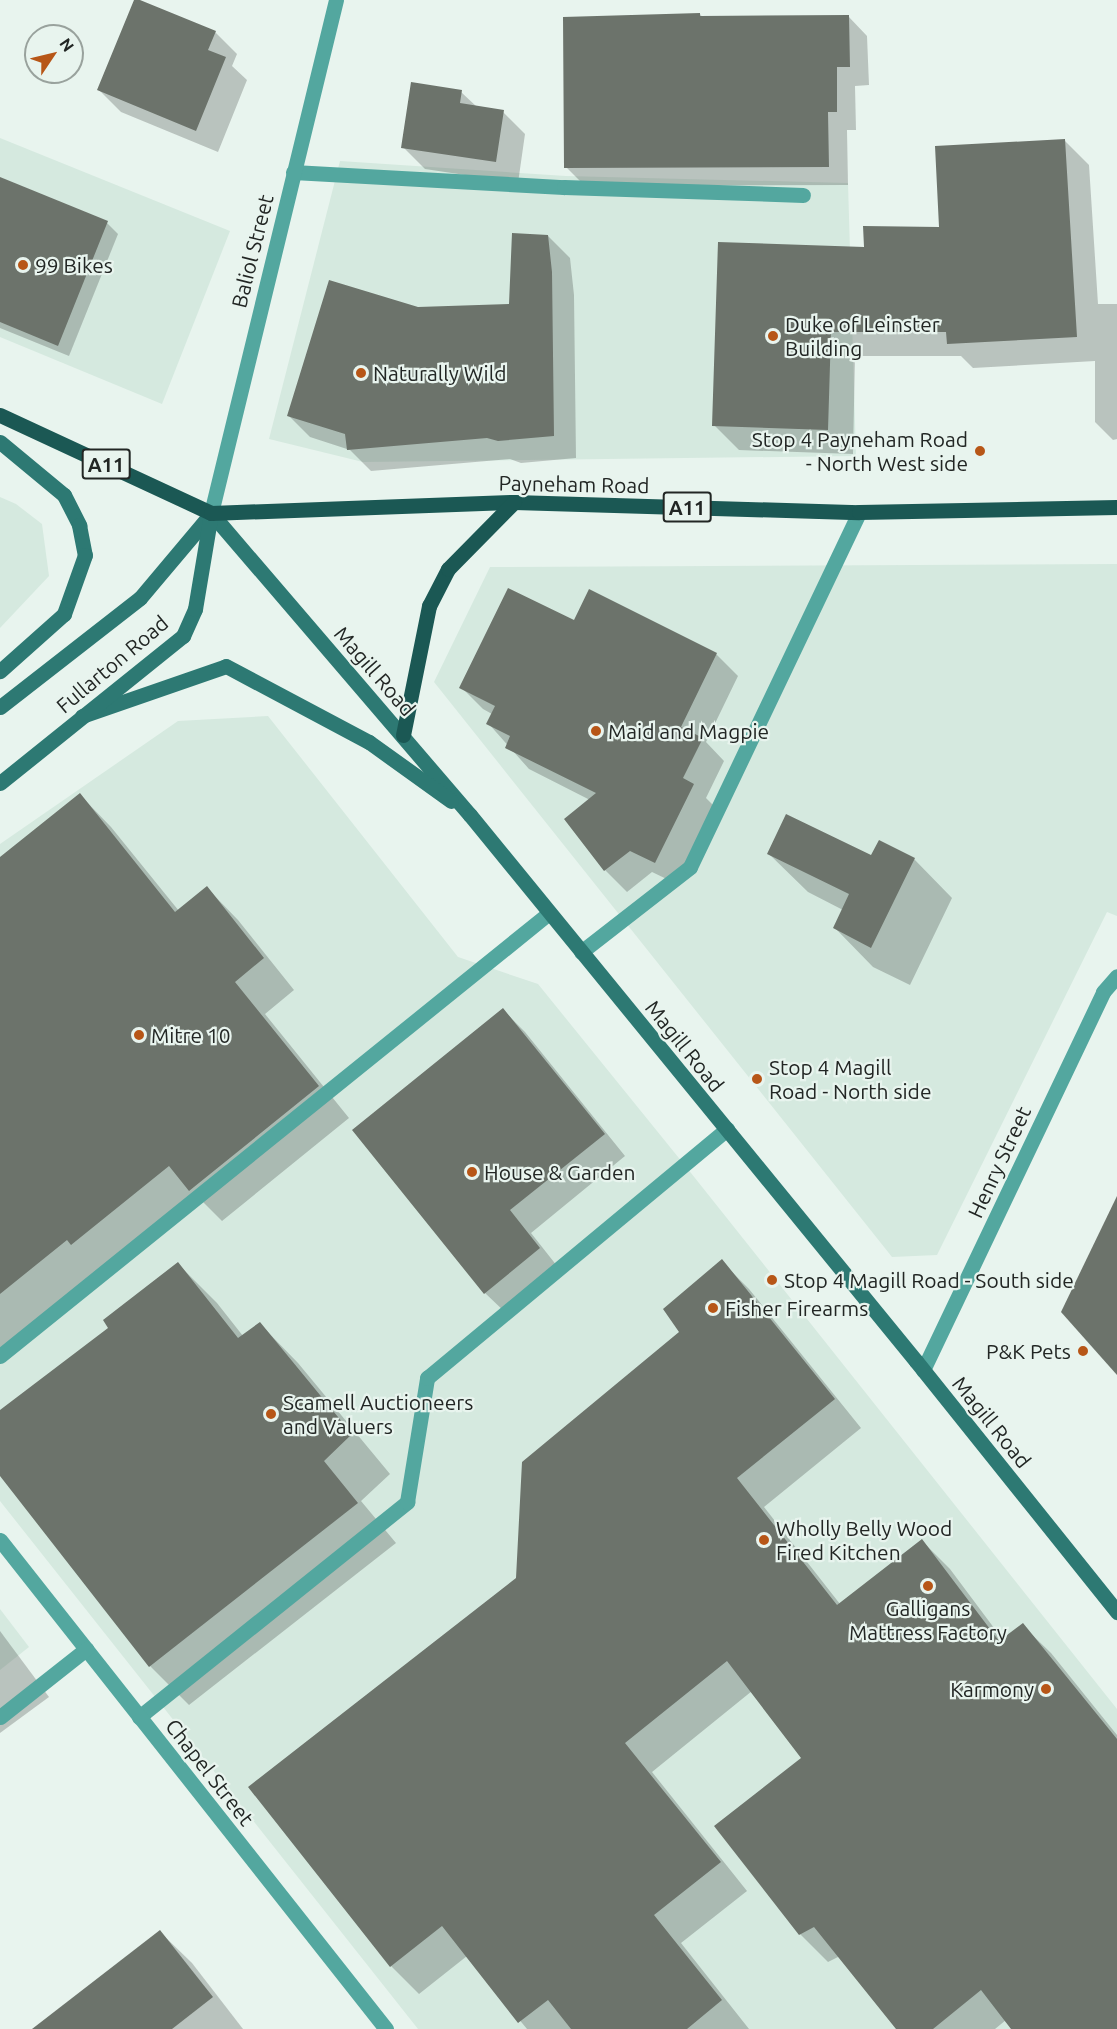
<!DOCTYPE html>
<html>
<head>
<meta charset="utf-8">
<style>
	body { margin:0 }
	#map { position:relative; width:1117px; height:2029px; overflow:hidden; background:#e8f4ee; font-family:Ubuntu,sans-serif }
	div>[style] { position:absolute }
	.built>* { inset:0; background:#d5e9df }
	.shadow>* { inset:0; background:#0003 }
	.building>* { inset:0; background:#6c736b }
	.lane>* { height:15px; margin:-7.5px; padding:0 7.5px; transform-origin:7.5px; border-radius:7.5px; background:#53a79f }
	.street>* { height:15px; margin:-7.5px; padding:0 7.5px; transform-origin:7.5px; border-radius:7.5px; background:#53a79f }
	.secondary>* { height:15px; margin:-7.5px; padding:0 7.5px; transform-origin:7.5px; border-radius:7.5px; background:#2d7973 }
	.primary>* { height:15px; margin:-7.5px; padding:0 7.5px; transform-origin:7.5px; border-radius:7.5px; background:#1b5854 }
	.dots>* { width:16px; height:16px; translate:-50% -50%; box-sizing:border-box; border:3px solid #e8f4ee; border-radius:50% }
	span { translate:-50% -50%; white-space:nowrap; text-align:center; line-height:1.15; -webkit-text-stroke:4.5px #e8f4ee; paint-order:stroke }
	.shield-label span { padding:2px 4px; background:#e8f4ee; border:2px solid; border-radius:4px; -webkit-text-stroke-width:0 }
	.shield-label { font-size:20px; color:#222624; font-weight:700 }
	.street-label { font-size:21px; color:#222624 }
	.poi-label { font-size:21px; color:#222624 }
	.left { translate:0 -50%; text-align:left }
	.right { translate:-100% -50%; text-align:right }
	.north { position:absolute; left:24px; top:24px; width:60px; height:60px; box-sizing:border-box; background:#e8f4ee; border:2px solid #99a29d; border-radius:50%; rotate:55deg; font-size:16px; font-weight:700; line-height:24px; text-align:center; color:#222624 }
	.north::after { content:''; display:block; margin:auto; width:21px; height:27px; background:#b75617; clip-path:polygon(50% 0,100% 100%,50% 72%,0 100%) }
</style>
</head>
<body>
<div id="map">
	<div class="built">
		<div style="clip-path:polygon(0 138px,230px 231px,162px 404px,0 337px)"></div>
		<div style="clip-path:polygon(340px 161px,566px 176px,848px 183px,856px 456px,363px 462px,269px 439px)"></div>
		<div style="clip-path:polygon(0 497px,16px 504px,42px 524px,49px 576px,0 628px)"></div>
		<div style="clip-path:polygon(1117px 564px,1117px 916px,1107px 912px,937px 1255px,892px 1257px,434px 682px,490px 567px)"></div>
		<div style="clip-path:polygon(268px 716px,458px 957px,538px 984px,691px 1173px,1117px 1709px,1117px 2029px,418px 2029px,0 1501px,0 844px,178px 721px)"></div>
		<div style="clip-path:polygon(0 1609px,29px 1647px,0 1670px)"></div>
	</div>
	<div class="shadow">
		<div style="clip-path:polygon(135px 0,215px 32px,237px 54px,232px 66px,247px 80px,218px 152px,121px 112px,99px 90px)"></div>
		<div style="clip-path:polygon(700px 14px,703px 18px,848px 16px,867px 36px,869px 85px,855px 86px,856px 130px,847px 130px,848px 185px,585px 186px,566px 167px)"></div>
		<div style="clip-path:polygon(461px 92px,477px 107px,503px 112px,525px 134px,518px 183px,425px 169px,403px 147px)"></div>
		<div style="clip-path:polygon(1064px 140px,1089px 165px,1098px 304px,1117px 304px,1117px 439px,1113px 440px,1095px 422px,1095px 361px,973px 368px,961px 356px,855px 356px,853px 454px,739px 450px,714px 425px,865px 249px,941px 228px)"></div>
		<div style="clip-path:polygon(0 179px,107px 223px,118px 234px,69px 356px,0 328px)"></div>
		<div style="clip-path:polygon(548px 236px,570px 258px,574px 295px,576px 458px,521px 463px,510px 459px,371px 471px,350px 450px,310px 437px,288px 415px,418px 308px,511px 306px)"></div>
		<div style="clip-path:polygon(575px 622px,716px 654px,738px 676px,706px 742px,724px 761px,706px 798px,715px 807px,677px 884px,652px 872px,627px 892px,605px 870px,590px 800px,529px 769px,488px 723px,492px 714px,483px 709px,461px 687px)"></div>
		<div style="clip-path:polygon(80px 795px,111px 827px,179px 911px,207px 888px,238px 920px,294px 990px,265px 1014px,349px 1118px,222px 1221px,199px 1198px,0 1351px,0 859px)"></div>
		<div style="clip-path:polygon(769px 854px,914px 859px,952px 898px,910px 985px,873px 967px,835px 928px,843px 910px,808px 892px)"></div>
		<div style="clip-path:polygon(503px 1010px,525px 1032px,625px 1156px,531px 1233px,561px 1271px,507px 1314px,485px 1293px)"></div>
		<div style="clip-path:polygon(721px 1261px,749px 1289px,861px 1428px,764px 1507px,840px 1604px,922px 1541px,950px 1569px,1003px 1640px,1022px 1625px,1051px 1653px,1117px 1735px,1117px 2029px,1013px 2029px,1006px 2020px,995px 2029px,898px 2029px,840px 1956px,828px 1962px,800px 1934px,803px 1758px,752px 1691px,652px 1772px,747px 1891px,681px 1943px,749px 2029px,527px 2029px,467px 1956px,419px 1994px,391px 1966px,250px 1787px,517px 1579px,681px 1332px)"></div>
		<div style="clip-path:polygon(178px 1264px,217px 1303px,243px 1336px,260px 1324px,298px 1363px,390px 1474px,361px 1501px,396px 1543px,189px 1705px,150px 1666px,0 1473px,0 1412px,110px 1328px)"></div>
		<div style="clip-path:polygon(0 1631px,49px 1697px,0 1733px)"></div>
		<div style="clip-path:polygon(160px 1932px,192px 1963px,243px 2029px,34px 2029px)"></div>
	</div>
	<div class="building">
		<div style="clip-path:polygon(134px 0,140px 0,216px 31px,208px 50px,226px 57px,196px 131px,97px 90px)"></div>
		<div style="clip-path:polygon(700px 13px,700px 16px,849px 15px,850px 67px,837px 67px,837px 112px,828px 112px,829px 167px,564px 168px,563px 17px)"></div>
		<div style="clip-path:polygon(411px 82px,462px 90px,460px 103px,504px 110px,496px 162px,401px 148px)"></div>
		<div style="clip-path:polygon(1065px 139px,1077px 337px,947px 344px,946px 332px,831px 332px,828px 430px,712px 426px,718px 242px,864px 247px,863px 226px,939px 227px,935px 146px)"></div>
		<div style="clip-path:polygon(0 177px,108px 221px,58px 346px,0 322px)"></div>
		<div style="clip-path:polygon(512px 233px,548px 235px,552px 272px,554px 436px,498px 441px,487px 438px,347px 450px,345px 434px,287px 416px,329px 280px,418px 307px,509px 304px)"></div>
		<div style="clip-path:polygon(508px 588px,574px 620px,589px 589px,717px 653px,681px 727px,703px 738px,683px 778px,694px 784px,655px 863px,630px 851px,604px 871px,564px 819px,596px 793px,505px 748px,510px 736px,486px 724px,495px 706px,459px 688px)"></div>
		<div style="clip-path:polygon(80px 793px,175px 912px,207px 886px,264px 958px,235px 982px,319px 1086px,189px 1191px,169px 1166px,71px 1245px,67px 1240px,0 1294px,0 857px)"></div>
		<div style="clip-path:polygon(786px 814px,871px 855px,879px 840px,915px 858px,871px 948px,833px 928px,849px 894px,767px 854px)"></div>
		<div style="clip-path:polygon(503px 1008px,605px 1134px,510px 1210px,540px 1248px,484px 1294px,352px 1130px)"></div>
		<div style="clip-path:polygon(1117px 1196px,1117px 1375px,1061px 1312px)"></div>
		<div style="clip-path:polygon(722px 1259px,835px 1399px,737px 1478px,837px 1605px,922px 1539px,999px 1641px,1023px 1623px,1117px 1739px,1117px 2029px,1011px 2029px,981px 1990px,933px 2029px,896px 2029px,814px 1927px,799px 1935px,714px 1826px,801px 1758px,727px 1661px,625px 1743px,721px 1862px,654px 1915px,722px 2000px,687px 2029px,571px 2029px,548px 2000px,518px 2023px,442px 1926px,390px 1967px,248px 1787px,516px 1578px,522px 1462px,679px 1332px,663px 1309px)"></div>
		<div style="clip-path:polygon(178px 1262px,238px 1338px,260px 1322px,352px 1434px,324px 1461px,358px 1503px,149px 1667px,0 1476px,0 1410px,108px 1328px,103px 1320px)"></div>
		<div style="clip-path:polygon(160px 1930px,213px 1997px,172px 2029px,32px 2029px)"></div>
	</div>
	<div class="lane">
		<div style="left:293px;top:172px;width:271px;rotate:3.2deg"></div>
		<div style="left:564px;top:187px;width:239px;rotate:1.9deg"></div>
		<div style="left:581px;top:952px;width:138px;rotate:-37.9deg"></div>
		<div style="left:690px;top:867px;width:393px;rotate:-64.5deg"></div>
		<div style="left:0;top:1356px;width:705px;rotate:-38.9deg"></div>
		<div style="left:139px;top:1717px;width:344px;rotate:-38.7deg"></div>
		<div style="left:407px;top:1502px;width:126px;rotate:-80.8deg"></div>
		<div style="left:427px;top:1378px;width:390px;rotate:-39.7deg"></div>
	</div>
	<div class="street">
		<div style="left:211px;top:513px;width:528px;rotate:-76.31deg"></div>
		<div style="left:923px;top:1370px;width:419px;rotate:-64.5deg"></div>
		<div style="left:1103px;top:992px;width:21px;rotate:-49deg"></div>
		<div style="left:0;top:1540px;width:623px;rotate:51.71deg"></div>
		<div style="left:0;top:1717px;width:110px;rotate:-38.3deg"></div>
	</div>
	<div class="secondary">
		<div style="left:0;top:442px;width:83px;rotate:39.6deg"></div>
		<div style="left:64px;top:495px;width:34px;rotate:63deg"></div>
		<div style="left:79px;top:525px;width:31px;rotate:79deg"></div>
		<div style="left:85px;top:555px;width:63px;rotate:109.6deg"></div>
		<div style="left:64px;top:614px;width:86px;rotate:138.3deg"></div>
		<div style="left:211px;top:513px;width:398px;rotate:49.4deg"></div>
		<div style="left:470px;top:815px;width:705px;rotate:50.76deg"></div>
		<div style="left:916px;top:1361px;width:322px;rotate:51.3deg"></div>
		<div style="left:0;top:707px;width:177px;rotate:-37.9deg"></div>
		<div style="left:140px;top:598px;width:107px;rotate:-49.9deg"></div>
		<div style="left:82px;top:716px;width:152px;rotate:-19.1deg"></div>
		<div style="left:226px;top:666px;width:162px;rotate:28deg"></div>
		<div style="left:369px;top:742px;width:101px;rotate:35.7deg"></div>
		<div style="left:0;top:783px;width:235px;rotate:-38.8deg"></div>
		<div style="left:183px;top:636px;width:30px;rotate:-66deg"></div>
		<div style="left:195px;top:609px;width:97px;rotate:-80.5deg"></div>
	</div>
	<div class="primary">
		<div style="left:0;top:415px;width:233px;rotate:24.9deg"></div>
		<div style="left:211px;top:513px;width:303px;rotate:-2.1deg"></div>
		<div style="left:514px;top:502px;width:345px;rotate:1.7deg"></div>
		<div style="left:859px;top:512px;width:258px;rotate:-1.1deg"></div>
		<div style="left:403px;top:735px;width:132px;rotate:-78.6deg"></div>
		<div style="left:429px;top:606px;width:42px;rotate:-62.8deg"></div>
		<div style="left:448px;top:569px;width:94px;rotate:-45.4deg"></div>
	</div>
	<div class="dots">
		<div style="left:23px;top:265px;background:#b75617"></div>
		<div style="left:773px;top:336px;background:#b75617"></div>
		<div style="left:361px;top:373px;background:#b75617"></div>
		<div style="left:980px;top:451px;background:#b75617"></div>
		<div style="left:596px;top:731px;background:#b75617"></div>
		<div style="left:139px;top:1035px;background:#b75617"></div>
		<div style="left:757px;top:1079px;background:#b75617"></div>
		<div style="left:472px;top:1172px;background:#b75617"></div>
		<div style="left:772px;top:1280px;background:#b75617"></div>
		<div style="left:713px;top:1308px;background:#b75617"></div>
		<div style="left:1083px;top:1351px;background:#b75617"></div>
		<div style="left:271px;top:1414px;background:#b75617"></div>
		<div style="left:764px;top:1540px;background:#b75617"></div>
		<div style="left:928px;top:1586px;background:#b75617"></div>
		<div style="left:1046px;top:1689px;background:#b75617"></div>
	</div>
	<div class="shield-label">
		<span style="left:106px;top:464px">A11</span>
		<span style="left:687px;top:507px">A11</span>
	</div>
	<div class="street-label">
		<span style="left:252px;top:251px;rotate:-76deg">Baliol Street</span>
		<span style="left:574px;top:484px;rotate:1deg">Payneham Road</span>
		<span style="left:112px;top:664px;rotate:-40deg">Fullarton Road</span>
		<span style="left:375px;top:671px;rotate:49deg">Magill Road</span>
		<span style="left:685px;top:1046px;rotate:51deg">Magill Road</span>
		<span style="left:999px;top:1162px;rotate:-65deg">Henry Street</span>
		<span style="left:992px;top:1422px;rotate:51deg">Magill Road</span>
		<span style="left:210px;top:1772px;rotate:52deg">Chapel Street</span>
	</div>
	<div class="poi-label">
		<span class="left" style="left:35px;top:265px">99 Bikes</span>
		<span class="left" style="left:785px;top:336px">Duke of Leinster<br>Building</span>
		<span class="left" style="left:373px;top:373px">Naturally Wild</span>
		<span class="right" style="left:968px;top:451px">Stop 4 Payneham Road<br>- North West side</span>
		<span class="left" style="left:608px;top:731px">Maid and Magpie</span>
		<span class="left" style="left:151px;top:1035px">Mitre 10</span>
		<span class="left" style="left:769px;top:1079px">Stop 4 Magill<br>Road - North side</span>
		<span class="left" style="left:484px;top:1172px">House &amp; Garden</span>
		<span class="left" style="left:784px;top:1280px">Stop 4 Magill Road - South side</span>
		<span class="left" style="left:725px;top:1308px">Fisher Firearms</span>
		<span class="right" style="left:1071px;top:1351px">P&amp;K Pets</span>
		<span class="left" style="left:283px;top:1414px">Scamell Auctioneers<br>and Valuers</span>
		<span class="left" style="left:776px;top:1540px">Wholly Belly Wood<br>Fired Kitchen</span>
		<span style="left:928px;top:1620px">Galligans<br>Mattress Factory</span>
		<span class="right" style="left:1034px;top:1689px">Karmony</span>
	</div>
	<div class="north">N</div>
</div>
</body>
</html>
